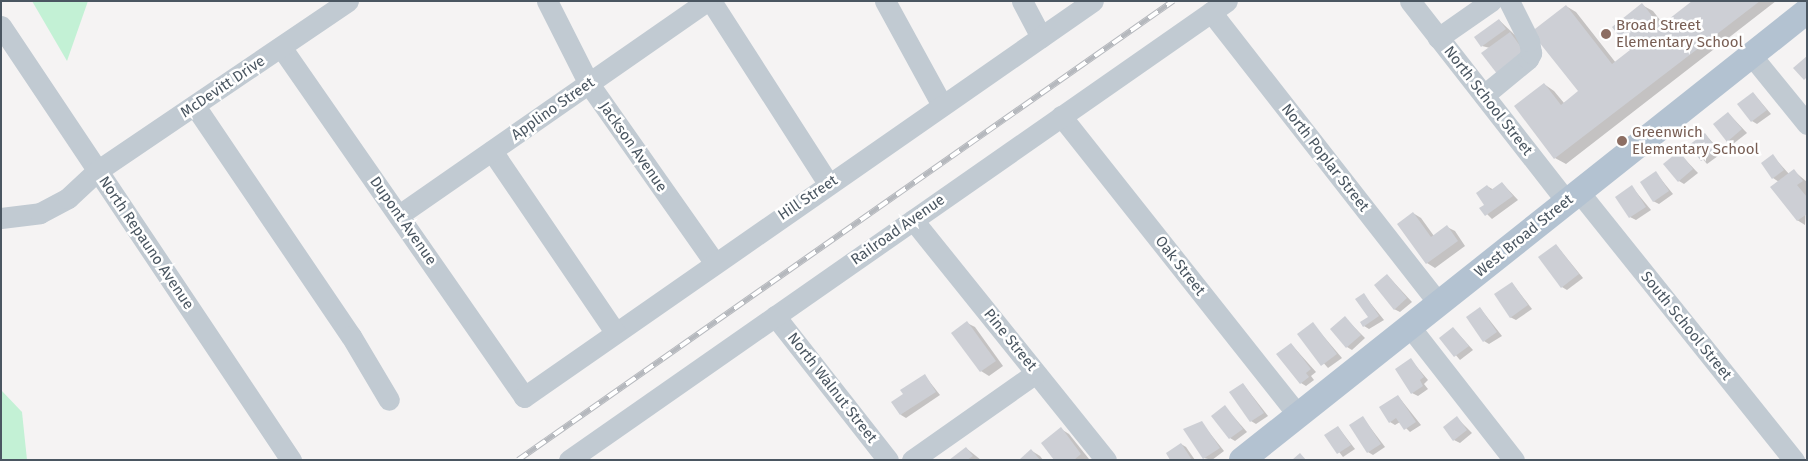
<!DOCTYPE html>
<html>
<head>
<meta charset="utf-8">
<style>
	body { margin:0 }
	#map { position:relative; width:1808px; height:461px; overflow:hidden; background:#f5f3f3; font-family:"Fira Sans",sans-serif }
	div>[style] { position:absolute }
	.green>* { inset:0; background:#c3f1d5 }
	.shadow>* { inset:0; background:#0003 }
	.building>* { inset:0; background:#cdcfd5 }
	.minor>* { height:21px; margin:-10.5px; padding:0 10.5px; transform-origin:10.5px; border-radius:10.5px; background:#c1cad2 }
	.major>* { height:26px; margin:-13px; padding:0 13px; transform-origin:13px; border-radius:13px; background:#b3c2d1 }
	.rail>* { height:5.5px; margin-top:-2.75px; transform-origin:0; background:repeating-linear-gradient(90deg,#fff 0 11px,#b5b8bd 0 22px); box-sizing:border-box; border-block:1px solid #b5b8bd }
	.dots>* { width:14px; height:14px; translate:-50% -50%; box-sizing:border-box; border:2px solid #fff; border-radius:50% }
	span { translate:-50% -50%; white-space:nowrap; text-align:center; line-height:1.15; -webkit-text-stroke:5px #fff; paint-order:stroke }
	.education-label { font-size:15px; color:#785e54 }
	.left { translate:0 -50%; text-align:left }
	.street-label { font-size:15px; color:#4a5661 }
	.frame { position:absolute; inset:0; border:2px solid #4a5661; pointer-events:none }
</style>
</head>
<body>
<div id="map">
	<div class="green">
		<div style="clip-path:polygon(32px 1px,88px 1px,67px 61px)"></div>
		<div style="clip-path:polygon(1px 390px,22px 412px,27px 460px,1px 460px)"></div>
	</div>
	<div class="shadow">
		<div style="clip-path:polygon(1694px 1px,1776px 1px,1566px 164px,1555px 158px,1544px 84px,1554px 91px,1564px 103px,1579px 92px,1566px 6px,1576px 12px,1616px 63px,1631px 50px,1642px 5px,1653px 11px,1664px 25px)"></div>
		<div style="clip-path:polygon(1499px 20px,1518px 38px,1534px 59px,1482px 46px)"></div>
		<div style="clip-path:polygon(1754px 94px,1771px 114px,1757px 124px,1752px 121px)"></div>
		<div style="clip-path:polygon(1728px 113px,1747px 133px,1733px 144px,1728px 141px)"></div>
		<div style="clip-path:polygon(1705px 134px,1722px 153px,1707px 164px,1691px 145px)"></div>
		<div style="clip-path:polygon(1679px 153px,1698px 173px,1684px 184px,1679px 181px)"></div>
		<div style="clip-path:polygon(1773px 156px,1789px 174px,1794px 171px,1807px 182px,1805px 225px,1797px 220px,1779px 182px,1773px 178px)"></div>
		<div style="clip-path:polygon(1656px 173px,1673px 194px,1659px 204px,1653px 201px)"></div>
		<div style="clip-path:polygon(1502px 183px,1518px 200px,1492px 219px,1481px 208px,1486px 205px,1487px 186px,1494px 190px)"></div>
		<div style="clip-path:polygon(1632px 187px,1651px 210px,1636px 220px,1630px 217px)"></div>
		<div style="clip-path:polygon(1413px 213px,1421px 218px,1434px 236px,1447px 227px,1455px 231px,1465px 246px,1435px 268px,1427px 263px)"></div>
		<div style="clip-path:polygon(1556px 245px,1583px 278px,1567px 290px,1562px 287px)"></div>
		<div style="clip-path:polygon(1388px 276px,1412px 302px,1400px 312px,1394px 309px)"></div>
		<div style="clip-path:polygon(1512px 283px,1532px 309px,1516px 320px,1510px 317px)"></div>
		<div style="clip-path:polygon(1364px 295px,1384px 320px,1369px 329px,1364px 326px,1369px 318px)"></div>
		<div style="clip-path:polygon(1480px 308px,1502px 336px,1489px 344px,1484px 341px)"></div>
		<div style="clip-path:polygon(1345px 318px,1365px 338px,1352px 350px,1347px 347px)"></div>
		<div style="clip-path:polygon(967px 323px,975px 327px,1003px 366px,989px 376px,981px 371px)"></div>
		<div style="clip-path:polygon(1313px 324px,1342px 358px,1328px 368px,1299px 335px)"></div>
		<div style="clip-path:polygon(1453px 328px,1473px 350px,1460px 360px,1441px 338px)"></div>
		<div style="clip-path:polygon(1291px 344px,1316px 372px,1311px 376px,1314px 380px,1306px 386px,1301px 383px)"></div>
		<div style="clip-path:polygon(1411px 360px,1428px 380px,1424px 384px,1428px 389px,1418px 396px,1412px 393px)"></div>
		<div style="clip-path:polygon(925px 376px,940px 395px,906px 418px,901px 415px,905px 395px)"></div>
		<div style="clip-path:polygon(1243px 384px,1268px 416px,1256px 424px,1251px 421px)"></div>
		<div style="clip-path:polygon(1398px 396px,1421px 425px,1410px 432px,1400px 422px,1395px 425px,1390px 422px)"></div>
		<div style="clip-path:polygon(1225px 407px,1247px 432px,1235px 441px,1230px 438px)"></div>
		<div style="clip-path:polygon(1363px 418px,1385px 447px,1373px 455px,1368px 452px)"></div>
		<div style="clip-path:polygon(1457px 418px,1472px 433px,1460px 443px,1454px 440px)"></div>
		<div style="clip-path:polygon(1201px 422px,1224px 451px,1212px 460px,1204px 458px)"></div>
		<div style="clip-path:polygon(1338px 427px,1355px 449px,1343px 457px,1326px 435px)"></div>
		<div style="clip-path:polygon(1061px 429px,1069px 434px,1089px 459px,1055px 460px)"></div>
		<div style="clip-path:polygon(1181px 444px,1186px 447px,1195px 460px,1172px 460px)"></div>
		<div style="clip-path:polygon(966px 448px,981px 460px,951px 460px)"></div>
		<div style="clip-path:polygon(1032px 451px,1040px 456px,1043px 460px,1021px 460px)"></div>
	</div>
	<div class="building">
		<div style="clip-path:polygon(1692px 1px,1760px 1px,1554px 159px,1514px 106px,1544px 83px,1561px 105px,1578px 91px,1531px 32px,1566px 5px,1612px 64px,1630px 50px,1612px 27px,1642px 3px,1660px 26px)"></div>
		<div style="clip-path:polygon(1499px 19px,1506px 29px,1481px 47px,1474px 37px)"></div>
		<div style="clip-path:polygon(1510px 32px,1526px 54px,1498px 75px,1481px 53px)"></div>
		<div style="clip-path:polygon(1807px 56px,1807px 77px,1804px 80px,1793px 68px)"></div>
		<div style="clip-path:polygon(1753px 92px,1767px 110px,1751px 122px,1737px 104px)"></div>
		<div style="clip-path:polygon(1728px 112px,1742px 129px,1727px 142px,1713px 124px)"></div>
		<div style="clip-path:polygon(1705px 133px,1717px 150px,1701px 161px,1689px 145px)"></div>
		<div style="clip-path:polygon(1679px 151px,1693px 169px,1678px 182px,1663px 164px)"></div>
		<div style="clip-path:polygon(1773px 154px,1784px 170px,1772px 179px,1761px 163px)"></div>
		<div style="clip-path:polygon(1794px 169px,1803px 181px,1797px 185px,1807px 197px,1807px 214px,1797px 221px,1770px 187px)"></div>
		<div style="clip-path:polygon(1656px 171px,1669px 191px,1653px 202px,1640px 182px)"></div>
		<div style="clip-path:polygon(1502px 182px,1513px 196px,1485px 216px,1479px 208px,1484px 205px,1476px 193px,1487px 185px,1491px 190px)"></div>
		<div style="clip-path:polygon(1632px 185px,1646px 207px,1629px 218px,1615px 197px)"></div>
		<div style="clip-path:polygon(1413px 212px,1431px 237px,1447px 225px,1458px 241px,1426px 264px,1397px 224px)"></div>
		<div style="clip-path:polygon(1556px 244px,1579px 274px,1561px 288px,1538px 257px)"></div>
		<div style="clip-path:polygon(1387px 274px,1407px 298px,1394px 310px,1374px 285px)"></div>
		<div style="clip-path:polygon(1512px 282px,1528px 305px,1510px 318px,1494px 294px)"></div>
		<div style="clip-path:polygon(1364px 293px,1379px 316px,1363px 327px,1360px 322px,1368px 317px,1355px 299px)"></div>
		<div style="clip-path:polygon(1480px 307px,1497px 332px,1483px 342px,1466px 317px)"></div>
		<div style="clip-path:polygon(1345px 316px,1361px 335px,1346px 348px,1330px 329px)"></div>
		<div style="clip-path:polygon(967px 321px,996px 361px,980px 372px,951px 333px)"></div>
		<div style="clip-path:polygon(1313px 322px,1337px 354px,1321px 366px,1297px 334px)"></div>
		<div style="clip-path:polygon(1453px 327px,1469px 346px,1454px 357px,1439px 338px)"></div>
		<div style="clip-path:polygon(1291px 343px,1311px 369px,1306px 373px,1309px 377px,1300px 384px,1276px 354px)"></div>
		<div style="clip-path:polygon(1411px 358px,1424px 377px,1420px 380px,1423px 386px,1411px 394px,1395px 369px)"></div>
		<div style="clip-path:polygon(925px 374px,936px 392px,900px 415px,891px 402px,903px 394px,900px 390px)"></div>
		<div style="clip-path:polygon(1243px 383px,1264px 413px,1250px 422px,1229px 392px)"></div>
		<div style="clip-path:polygon(1398px 395px,1416px 422px,1404px 430px,1396px 418px,1389px 423px,1379px 407px)"></div>
		<div style="clip-path:polygon(1225px 405px,1243px 429px,1229px 439px,1211px 416px)"></div>
		<div style="clip-path:polygon(1363px 416px,1381px 444px,1367px 453px,1349px 425px)"></div>
		<div style="clip-path:polygon(1457px 416px,1467px 430px,1453px 441px,1443px 427px)"></div>
		<div style="clip-path:polygon(1202px 421px,1220px 448px,1203px 459px,1183px 429px)"></div>
		<div style="clip-path:polygon(1338px 426px,1351px 445px,1337px 454px,1324px 435px)"></div>
		<div style="clip-path:polygon(1061px 427px,1081px 454px,1074px 460px,1054px 460px,1041px 443px)"></div>
		<div style="clip-path:polygon(1181px 443px,1192px 460px,1170px 460px,1166px 453px)"></div>
		<div style="clip-path:polygon(966px 447px,973px 456px,967px 460px,949px 460px)"></div>
		<div style="clip-path:polygon(1031px 449px,1040px 460px,1019px 460px)"></div>
		<div style="clip-path:polygon(1300px 453px,1306px 460px,1292px 460px)"></div>
	</div>
	<div class="minor">
		<div style="left:547px;top:1px;width:93px;rotate:63.2deg"></div>
		<div style="left:589px;top:84px;width:218px;rotate:54.9deg"></div>
		<div style="left:711px;top:1px;width:216px;rotate:57.3deg"></div>
		<div style="left:885px;top:1px;width:119px;rotate:61.3deg"></div>
		<div style="left:1022px;top:1px;width:41px;rotate:62.2deg"></div>
		<div style="left:1410px;top:1px;width:255px;rotate:52deg"></div>
		<div style="left:1211px;top:12px;width:370px;rotate:52deg"></div>
		<div style="left:1px;top:26px;width:522px;rotate:56.25deg"></div>
		<div style="left:1438px;top:38px;width:65px;rotate:-34.9deg"></div>
		<div style="left:281px;top:47px;width:426px;rotate:55.2deg"></div>
		<div style="left:524px;top:397px;width:693px;rotate:-34.84deg"></div>
		<div style="left:1751px;top:55px;width:89px;rotate:50.9deg"></div>
		<div style="left:1484px;top:95px;width:57px;rotate:-39.3deg"></div>
		<div style="left:1528px;top:59px;width:7px;rotate:-63deg"></div>
		<div style="left:1531px;top:53px;width:12px;rotate:-99deg"></div>
		<div style="left:1529px;top:41px;width:45px;rotate:-116.6deg"></div>
		<div style="left:195px;top:106px;width:278px;rotate:55.9deg"></div>
		<div style="left:351px;top:336px;width:74px;rotate:59.3deg"></div>
		<div style="left:1061px;top:116px;width:382px;rotate:51.6deg"></div>
		<div style="left:492px;top:151px;width:219px;rotate:55.8deg"></div>
		<div style="left:1579px;top:192px;width:344px;rotate:51.3deg"></div>
		<div style="left:399px;top:215px;width:375px;rotate:-34.8deg"></div>
		<div style="left:1px;top:218px;width:39px;rotate:-7deg"></div>
		<div style="left:40px;top:213px;width:32px;rotate:-28deg"></div>
		<div style="left:68px;top:198px;width:40px;rotate:-43deg"></div>
		<div style="left:97px;top:171px;width:303px;rotate:-34.1deg"></div>
		<div style="left:913px;top:220px;width:308px;rotate:51.2deg"></div>
		<div style="left:775px;top:316px;width:183px;rotate:51.9deg"></div>
		<div style="left:1410px;top:327px;width:169px;rotate:52deg"></div>
		<div style="left:569px;top:460px;width:802px;rotate:-34.9deg"></div>
		<div style="left:912px;top:460px;width:151px;rotate:-35.1deg"></div>
	</div>
	<div class="major">
		<div style="left:1242px;top:460px;width:722px;rotate:-38.47deg"></div>
	</div>
	<div class="rail">
		<div style="left:518px;top:460px;width:800px;rotate:-35.02deg"></div>
	</div>
	<div class="dots">
		<div style="left:1606px;top:34px;background:#8d6e63"></div>
		<div style="left:1622px;top:141px;background:#8d6e63"></div>
	</div>
	<div class="education-label">
		<span class="left" style="left:1616px;top:34px">Broad Street<br>Elementary School</span>
		<span class="left" style="left:1632px;top:141px">Greenwich<br>Elementary School</span>
	</div>
	<div class="street-label">
		<span style="left:223px;top:87px;rotate:-34deg">McDevitt Drive</span>
		<span style="left:1488px;top:101px;rotate:52deg">North School Street</span>
		<span style="left:553px;top:109px;rotate:-35deg">Applino Street</span>
		<span style="left:633px;top:147px;rotate:55deg">Jackson Avenue</span>
		<span style="left:1325px;top:158px;rotate:52deg">North Poplar Street</span>
		<span style="left:808px;top:198px;rotate:-34deg">Hill Street</span>
		<span style="left:403px;top:221px;rotate:55deg">Dupont Avenue</span>
		<span style="left:898px;top:230px;rotate:-35deg">Railroad Avenue</span>
		<span style="left:1524px;top:236px;rotate:-39deg">West Broad Street</span>
		<span style="left:146px;top:243px;rotate:56deg">North Repauno Avenue</span>
		<span style="left:1180px;top:266px;rotate:52deg">Oak Street</span>
		<span style="left:1686px;top:326px;rotate:51deg">South School Street</span>
		<span style="left:1010px;top:340px;rotate:51deg">Pine Street</span>
		<span style="left:832px;top:388px;rotate:52deg">North Walnut Street</span>
	</div>
	<div class="frame"></div>
</div>
</body>
</html>
